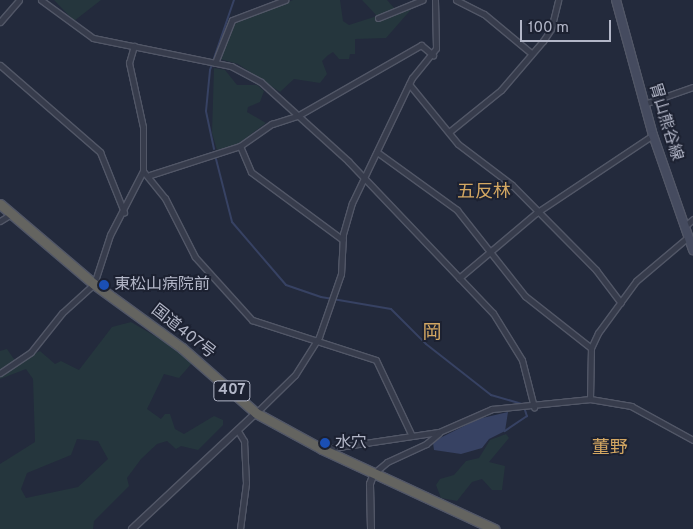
<!DOCTYPE html>
<html>
<head>
<meta charset="utf-8">
<style>
	body { margin:0 }
	#map { position:relative; width:693px; height:529px; overflow:hidden; background:#232a3c; font-family:Overpass,"Noto Sans JP",sans-serif }
	div>[style] { position:absolute }
	.green>* { inset:0; background:#25363d }
	.water>* { inset:0; background:#374263 }
	.stream>* { height:2px; margin:-1px; padding:0 1px; transform-origin:1px; border-radius:1px; background:#374263 }
	.roads { filter:drop-shadow(1px 0 #525767) drop-shadow(-1px 0 #525767) drop-shadow(0 1px #525767) drop-shadow(0 -1px #525767) }
	.minor>* { height:5px; margin:-2.5px; padding:0 2.5px; transform-origin:2.5px; border-radius:2.5px; background:#373c4c }
	.tertiary>* { height:6px; margin:-3px; padding:0 3px; transform-origin:3px; border-radius:3px; background:#373c4c }
	.secondary>* { height:8px; margin:-4px; padding:0 4px; transform-origin:4px; border-radius:4px; background:#454b5f }
	.trunk>* { height:9px; margin:-4.5px; padding:0 4.5px; transform-origin:4.5px; border-radius:4.5px; background:#646460 }
	.dots>* { width:14px; height:14px; translate:-50% -50%; box-sizing:border-box; border:2px solid #1c2131; border-radius:50% }
	span { translate:-50% -50%; white-space:nowrap; text-align:center; line-height:1.15; -webkit-text-stroke:4px #1c2131; paint-order:stroke }
	.shield-label span { padding:1px 4px; background:#1c2131; border:1px solid; border-radius:4px; -webkit-text-stroke-width:0 }
	.shield-label { font-size:15px; color:#b3b7c8; font-weight:700 }
	.street-label { font-size:16px; color:#b3b7c8 }
	.poi-label { font-size:16px; color:#b3b7c8 }
	.left { translate:0 -50%; text-align:left }
	.neighbourhood-label { font-size:18px; color:#d3a762 }
	.quarter-label { font-size:19px; color:#d3a762 }
	.scale { position:absolute; left:520px; top:20px; width:91px; height:22px; box-sizing:border-box; border:2px solid #b3b7c8; border-top:0; padding-left:6px; font-size:15px; line-height:18px; white-space:nowrap; color:#b3b7c8; -webkit-text-stroke:4px #1c2131; paint-order:stroke }
</style>
</head>
<body>
<div id="map">
	<div class="green">
		<div style="clip-path:polygon(54px 0,101px 0,74px 21px)"></div>
		<div style="clip-path:polygon(293px 0,340px 0,343px 21px,349px 25px,377px 16px,362px 0,387px 0,396px 10px,415px 5px,386px 38px,355px 39px,355px 54px,350px 54px,349px 59px,339px 59px,333px 52px,327px 56px,322px 61px,327px 74px,320px 83px,294px 79px,280px 92px,238px 64px,220px 59px,234px 24px)"></div>
		<div style="clip-path:polygon(214px 68px,225px 70px,237px 85px,257px 85px,264px 91px,260px 102px,248px 107px,247px 112px,266px 123px,238px 144px,217px 150px,212px 133px)"></div>
		<div style="clip-path:polygon(evenodd,131px 322px,167px 343px,192px 363px,179px 378px,164px 374px,147px 409px,161px 419px,165px 414px,170px 414px,175px 429px,184px 434px,214px 416px,223px 420px,223px 425px,198px 450px,181px 446px,176px 449px,167px 441px,157px 444px,141px 459px,127px 478px,129px 486px,94px 521px,93px 529px,0 529px,0 464px,35px 442px,33px 379px,26px 369px,0 379px,0 351px,7px 349px,16px 362px,40px 351px,55px 364px,61px 361px,79px 370px,112px 327px,131px 322px,77px 439px,98px 441px,108px 459px,78px 487px,26px 498px,21px 489px,27px 473px,71px 455px,77px 439px)"></div>
		<div style="clip-path:polygon(506px 434px,509px 438px,489px 462px,505px 466px,502px 490px,492px 490px,482px 479px,472px 482px,457px 501px,441px 498px,436px 485px,440px 479px,454px 475px,466px 461px,479px 458px,490px 440px)"></div>
	</div>
	<div class="water">
		<div style="clip-path:polygon(508px 412px,505px 431px,489px 439px,482px 448px,461px 454px,434px 450px,433px 443px,438px 439px,478px 419px)"></div>
	</div>
	<div class="stream">
		<div style="left:214px;top:149px;width:39px;rotate:-102deg"></div>
		<div style="left:206px;top:111px;width:41px;rotate:-84.4deg"></div>
		<div style="left:210px;top:70px;width:74px;rotate:-71.1deg"></div>
		<div style="left:216px;top:159px;width:65px;rotate:75.7deg"></div>
		<div style="left:232px;top:222px;width:83px;rotate:49.4deg"></div>
		<div style="left:286px;top:285px;width:37px;rotate:19deg"></div>
		<div style="left:321px;top:297px;width:71px;rotate:9.7deg"></div>
		<div style="left:391px;top:309px;width:49px;rotate:45deg"></div>
		<div style="left:426px;top:344px;width:83px;rotate:38.1deg"></div>
		<div style="left:491px;top:395px;width:33px;rotate:16deg"></div>
		<div style="left:523px;top:404px;width:13px;rotate:72deg"></div>
		<div style="left:527px;top:416px;width:27px;rotate:146deg"></div>
	</div>
	<div class="roads">
		<div class="minor">
			<div style="left:41px;top:0;width:64px;rotate:36.2deg"></div>
			<div style="left:93px;top:38px;width:141px;rotate:11.5deg"></div>
			<div style="left:231px;top:66px;width:34px;rotate:28deg"></div>
			<div style="left:261px;top:82px;width:118px;rotate:42.2deg"></div>
			<div style="left:348px;top:161px;width:210px;rotate:46.4deg"></div>
			<div style="left:493px;top:313px;width:55px;rotate:58.3deg"></div>
			<div style="left:522px;top:360px;width:49px;rotate:75.7deg"></div>
			<div style="left:456px;top:0;width:31px;rotate:27deg"></div>
			<div style="left:484px;top:14px;width:61px;rotate:39.7deg"></div>
			<div style="left:378px;top:18px;width:48px;rotate:-22.2deg"></div>
			<div style="left:0;top:22px;width:29px;rotate:-49deg"></div>
			<div style="left:215px;top:63px;width:46px;rotate:-68.4deg"></div>
			<div style="left:232px;top:20px;width:57px;rotate:-20.7deg"></div>
			<div style="left:0;top:65px;width:133px;rotate:41deg"></div>
			<div style="left:100px;top:152px;width:65px;rotate:68.2deg"></div>
			<div style="left:409px;top:84px;width:77px;rotate:50.8deg"></div>
			<div style="left:458px;top:144px;width:68px;rotate:37.2deg"></div>
			<div style="left:512px;top:185px;width:120px;rotate:45.3deg"></div>
			<div style="left:596px;top:270px;width:41px;rotate:52.9deg"></div>
			<div style="left:644px;top:104px;width:52px;rotate:-19.1deg"></div>
			<div style="left:449px;top:132px;width:67px;rotate:-38.9deg"></div>
			<div style="left:501px;top:90px;width:65px;rotate:-49.4deg"></div>
			<div style="left:543px;top:41px;width:14px;rotate:-56deg"></div>
			<div style="left:551px;top:29px;width:30px;rotate:-76deg"></div>
			<div style="left:240px;top:146px;width:28px;rotate:67deg"></div>
			<div style="left:251px;top:172px;width:114px;rotate:36.5deg"></div>
			<div style="left:377px;top:152px;width:99px;rotate:35.9deg"></div>
			<div style="left:457px;top:210px;width:110px;rotate:51.7deg"></div>
			<div style="left:525px;top:296px;width:84px;rotate:38.2deg"></div>
			<div style="left:143px;top:171px;width:35px;rotate:51deg"></div>
			<div style="left:165px;top:198px;width:66px;rotate:63deg"></div>
			<div style="left:195px;top:257px;width:85px;rotate:47.9deg"></div>
			<div style="left:252px;top:320px;width:130px;rotate:17.9deg"></div>
			<div style="left:376px;top:360px;width:84px;rotate:64.7deg"></div>
			<div style="left:150px;top:175px;width:95px;rotate:-17.9deg"></div>
			<div style="left:240px;top:146px;width:39px;rotate:-35deg"></div>
			<div style="left:272px;top:124px;width:28px;rotate:-18deg"></div>
			<div style="left:299px;top:115px;width:141px;rotate:-29.8deg"></div>
			<div style="left:421px;top:45px;width:16px;rotate:40deg"></div>
			<div style="left:0;top:221px;width:13px;rotate:-32deg"></div>
			<div style="left:685px;top:226px;width:11px;rotate:-41deg"></div>
			<div style="left:459px;top:278px;width:101px;rotate:-40.2deg"></div>
			<div style="left:536px;top:213px;width:141px;rotate:-33.7deg"></div>
			<div style="left:0;top:373px;width:37px;rotate:-34deg"></div>
			<div style="left:31px;top:352px;width:50px;rotate:-51.5deg"></div>
			<div style="left:62px;top:313px;width:43px;rotate:-42.2deg"></div>
			<div style="left:94px;top:284px;width:52px;rotate:-71.9deg"></div>
			<div style="left:110px;top:235px;width:72px;rotate:-62.7deg"></div>
			<div style="left:143px;top:171px;width:44px;rotate:-90deg"></div>
			<div style="left:143px;top:127px;width:66px;rotate:-102.3deg"></div>
			<div style="left:129px;top:63px;width:18px;rotate:-74deg"></div>
			<div style="left:590px;top:399px;width:51px;rotate:-88.9deg"></div>
			<div style="left:591px;top:348px;width:17px;rotate:-65deg"></div>
			<div style="left:598px;top:333px;width:64px;rotate:-53.8deg"></div>
			<div style="left:636px;top:281px;width:68px;rotate:-40.2deg"></div>
			<div style="left:256px;top:413px;width:54px;rotate:-44.3deg"></div>
			<div style="left:295px;top:375px;width:45px;rotate:-57.7deg"></div>
			<div style="left:319px;top:337px;width:67px;rotate:-70.8deg"></div>
			<div style="left:341px;top:274px;width:40px;rotate:-87.1deg"></div>
			<div style="left:343px;top:234px;width:32px;rotate:-74deg"></div>
			<div style="left:352px;top:203px;width:139px;rotate:-64.4deg"></div>
			<div style="left:412px;top:78px;width:38px;rotate:-51deg"></div>
			<div style="left:436px;top:48px;width:48px;rotate:-91.2deg"></div>
			<div style="left:238px;top:431px;width:12px;rotate:59deg"></div>
			<div style="left:244px;top:441px;width:42px;rotate:87.3deg"></div>
			<div style="left:246px;top:483px;width:46px;rotate:97.4deg"></div>
			<div style="left:325px;top:449px;width:115px;rotate:-8.5deg"></div>
			<div style="left:439px;top:432px;width:58px;rotate:-23.5deg"></div>
			<div style="left:492px;top:409px;width:99px;rotate:-5.8deg"></div>
			<div style="left:590px;top:399px;width:42px;rotate:9.7deg"></div>
			<div style="left:631px;top:406px;width:71px;rotate:28.7deg"></div>
			<div style="left:374px;top:473px;width:17px;rotate:-40deg"></div>
			<div style="left:387px;top:462px;width:43px;rotate:-24.8deg"></div>
			<div style="left:426px;top:444px;width:17px;rotate:-40deg"></div>
		</div>
		<div class="tertiary">
			<div style="left:132px;top:529px;width:170px;rotate:-43.1deg"></div>
			<div style="left:371px;top:529px;width:45px;rotate:-91.3deg"></div>
			<div style="left:370px;top:484px;width:12px;rotate:-70deg"></div>
		</div>
		<div class="secondary">
			<div style="left:616px;top:0;width:140px;rotate:74.7deg"></div>
			<div style="left:653px;top:135px;width:122px;rotate:70.8deg"></div>
		</div>
		<div class="trunk">
			<div style="left:0;top:204px;width:123px;rotate:40.4deg"></div>
			<div style="left:94px;top:284px;width:109px;rotate:36deg"></div>
			<div style="left:182px;top:348px;width:98px;rotate:41.3deg"></div>
			<div style="left:256px;top:413px;width:75px;rotate:28.6deg"></div>
			<div style="left:322px;top:449px;width:190px;rotate:24.9deg"></div>
		</div>
	</div>
	<div class="dots">
		<div style="left:104px;top:285px;background:#1a4fb4"></div>
		<div style="left:325px;top:443px;background:#1a4fb4"></div>
	</div>
	<div class="shield-label">
		<span style="left:232px;top:391px">407</span>
	</div>
	<div class="street-label">
		<span style="left:665px;top:122px;rotate:73deg">胄山熊谷線</span>
		<span style="left:183px;top:332px;rotate:38deg">国道407号</span>
	</div>
	<div class="poi-label">
		<span class="left" style="left:114px;top:285px">東松山病院前</span>
		<span class="left" style="left:335px;top:443px">水穴</span>
	</div>
	<div class="neighbourhood-label">
		<span style="left:484px;top:193px">五反林</span>
		<span style="left:610px;top:449px">董野</span>
	</div>
	<div class="quarter-label">
		<span style="left:432px;top:334px">岡</span>
	</div>
	<div class="scale">100 m</div>
</div>
</body>
</html>
